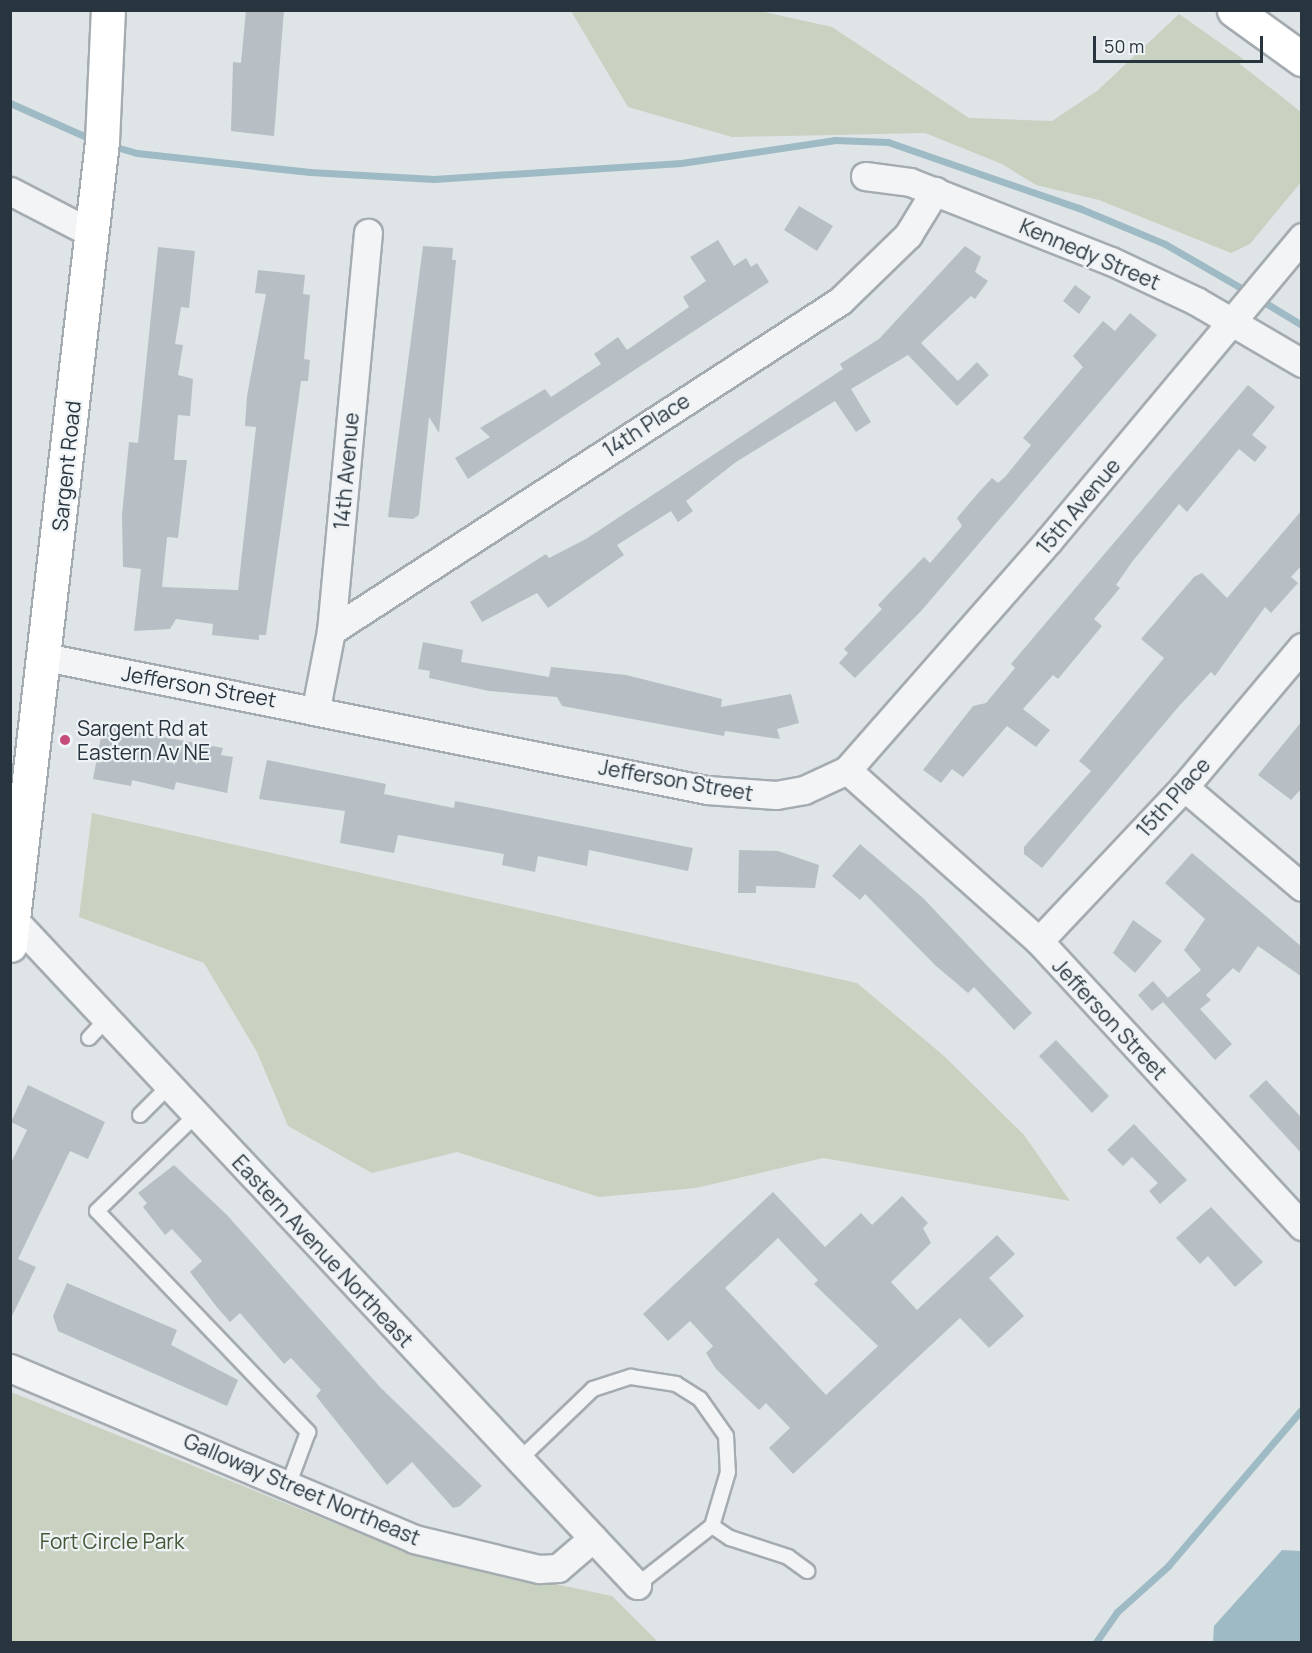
<!DOCTYPE html>
<html>
<head>
<meta charset="utf-8">
<style>
	body { margin:0 }
	#map { position:relative; width:1312px; height:1653px; overflow:hidden; background:#dfe4e7; font-family:Manrope,sans-serif }
	div>[style] { position:absolute }
	.green>* { inset:0; background:#c9d1c1 }
	.water>* { inset:0; background:#9dbac5 }
	.stream>* { height:7px; margin:-3.5px; padding:0 3.5px; transform-origin:3.5px; border-radius:3.5px; background:#9dbac5 }
	.building>* { inset:0; background:#b7bfc4 }
	.roads { filter:drop-shadow(2px 0 #a5acb1) drop-shadow(-2px 0 #a5acb1) drop-shadow(0 2px #a5acb1) drop-shadow(0 -2px #a5acb1) }
	.lane>* { height:14px; margin:-7px; padding:0 7px; transform-origin:7px; border-radius:7px; background:#f2f4f6 }
	.street>* { height:27px; margin:-13.5px; padding:0 13.5px; transform-origin:13.5px; border-radius:13.5px; background:#f2f4f6 }
	.secondary>* { height:33px; margin:-16.5px; padding:0 16.5px; transform-origin:16.5px; border-radius:16.5px; background:#fff }
	.dots>* { width:16px; height:16px; translate:-50% -50%; box-sizing:border-box; border:3px solid #eff3f5; border-radius:50% }
	span { translate:-50% -50%; white-space:nowrap; text-align:center; line-height:1.15; -webkit-text-stroke:4.5px #eff3f5; paint-order:stroke }
	.street-label { font-size:21px; color:#29353e }
	.poi-label { font-size:21px; color:#29353e }
	.left { translate:0 -50%; text-align:left }
	.park-label { font-size:21px; color:#455837 }
	.frame { position:absolute; inset:0; border:12px solid #29353e; pointer-events:none }
	.scale { position:absolute; left:1093px; top:36px; width:170px; height:27px; box-sizing:border-box; border:3px solid #29353e; border-top:0; padding-left:8px; font-size:18px; line-height:21px; white-space:nowrap; color:#29353e; -webkit-text-stroke:4px #eff3f5; paint-order:stroke }
</style>
</head>
<body>
<div id="map">
	<div class="green">
		<div style="clip-path:polygon(571px 11px,760px 11px,832px 27px,969px 118px,1052px 121px,1097px 91px,1179px 14px,1243px 59px,1240px 64px,1301px 112px,1301px 182px,1250px 244px,1231px 253px,1099px 200px,1036px 185px,1002px 164px,925px 133px,732px 137px,628px 107px)"></div>
		<div style="clip-path:polygon(92px 813px,857px 983px,944px 1056px,1024px 1135px,1070px 1201px,823px 1158px,696px 1188px,599px 1197px,457px 1152px,372px 1173px,288px 1126px,257px 1052px,204px 963px,79px 917px)"></div>
		<div style="clip-path:polygon(11px 1392px,408px 1553px,612px 1596px,658px 1642px,11px 1642px)"></div>
	</div>
	<div class="water">
		<div style="clip-path:polygon(1282px 1550px,1301px 1551px,1301px 1642px,1213px 1642px,1214px 1626px)"></div>
	</div>
	<div class="stream">
		<div style="left:10px;top:103px;width:91px;rotate:24deg"></div>
		<div style="left:109px;top:145px;width:29px;rotate:16deg"></div>
		<div style="left:137px;top:153px;width:174px;rotate:6.3deg"></div>
		<div style="left:310px;top:172px;width:124px;rotate:3.2deg"></div>
		<div style="left:434px;top:179px;width:248px;rotate:-3.7deg"></div>
		<div style="left:681px;top:163px;width:156px;rotate:-8.5deg"></div>
		<div style="left:835px;top:140px;width:53px;rotate:2.2deg"></div>
		<div style="left:888px;top:142px;width:202px;rotate:19.1deg"></div>
		<div style="left:1079px;top:208px;width:93px;rotate:22.7deg"></div>
		<div style="left:1165px;top:244px;width:98px;rotate:30deg"></div>
		<div style="left:1259px;top:299px;width:50px;rotate:31.2deg"></div>
		<div style="left:1096px;top:1642px;width:37px;rotate:-55deg"></div>
		<div style="left:1117px;top:1612px;width:69px;rotate:-42deg"></div>
		<div style="left:1168px;top:1566px;width:206px;rotate:-49.5deg"></div>
	</div>
	<div class="building">
		<div style="clip-path:polygon(246px 10px,284px 10px,274px 136px,231px 131px,233px 62px,241px 63px)"></div>
		<div style="clip-path:polygon(799px 206px,833px 226px,817px 251px,784px 230px)"></div>
		<div style="clip-path:polygon(718px 240px,734px 266px,746px 258px,751px 267px,757px 263px,769px 282px,468px 479px,455px 458px,490px 437px,480px 428px,545px 389px,551px 397px,601px 364px,594px 354px,618px 337px,627px 350px,689px 307px,683px 297px,706px 281px,690px 257px)"></div>
		<div style="clip-path:polygon(423px 246px,453px 248px,452px 260px,456px 260px,439px 433px,429px 417px,419px 515px,413px 519px,388px 517px)"></div>
		<div style="clip-path:polygon(965px 246px,981px 257px,975px 272px,988px 281px,975px 299px,971px 296px,921px 343px,958px 381px,977px 362px,989px 375px,957px 406px,908px 355px,851px 389px,871px 422px,856px 432px,835px 401px,736px 462px,686px 501px,693px 511px,678px 522px,671px 511px,617px 545px,624px 555px,548px 608px,537px 593px,482px 622px,470px 602px,546px 554px,549px 558px,586px 539px,843px 369px,840px 364px,879px 339px)"></div>
		<div style="clip-path:polygon(158px 247px,195px 251px,189px 308px,181px 307px,175px 344px,183px 345px,178px 375px,193px 379px,190px 416px,178px 415px,174px 460px,187px 460px,178px 538px,167px 537px,162px 587px,238px 590px,256px 427px,245px 426px,247px 396px,266px 294px,255px 293px,258px 270px,305px 275px,303px 294px,310px 295px,304px 359px,310px 360px,308px 381px,301px 381px,266px 635px,259px 635px,259px 640px,212px 635px,213px 624px,176px 619px,170px 629px,134px 631px,141px 569px,123px 567px,122px 515px,129px 442px,138px 443px)"></div>
		<div style="clip-path:polygon(1075px 285px,1091px 297px,1079px 314px,1063px 301px)"></div>
		<div style="clip-path:polygon(1130px 313px,1157px 335px,922px 610px,855px 678px,839px 663px,848px 653px,844px 649px,882px 609px,878px 605px,893px 589px,924px 557px,930px 563px,962px 526px,957px 518px,979px 492px,992px 478px,998px 483px,1005px 477px,1031px 445px,1023px 438px,1083px 367px,1073px 356px,1103px 321px,1115px 331px)"></div>
		<div style="clip-path:polygon(1248px 385px,1275px 407px,1252px 435px,1267px 447px,1255px 462px,1239px 449px,1187px 512px,1179px 504px,1132px 562px,1116px 585px,1120px 588px,1094px 619px,1102px 626px,1058px 679px,1053px 675px,1023px 709px,1050px 730px,1036px 747px,1007px 726px,963px 777px,952px 769px,941px 783px,923px 770px,973px 706px,986px 703px,1015px 668px,1011px 664px)"></div>
		<div style="clip-path:polygon(1302px 510px,1302px 565px,1291px 577px,1298px 583px,1271px 613px,1265px 607px,1215px 676px,1211px 672px,1180px 705px,1042px 868px,1024px 854px,1024px 847px,1091px 771px,1079px 761px,1164px 658px,1141px 639px,1194px 577px,1202px 573px,1227px 598px)"></div>
		<div style="clip-path:polygon(423px 642px,463px 650px,461px 662px,549px 677px,551px 667px,626px 675px,722px 699px,721px 707px,791px 694px,799px 723px,777px 729px,780px 739px,725px 731px,724px 736px,562px 706px,557px 697px,489px 691px,429px 678px,430px 671px,418px 669px)"></div>
		<div style="clip-path:polygon(1302px 721px,1302px 788px,1291px 800px,1258px 775px)"></div>
		<div style="clip-path:polygon(103px 726px,223px 748px,221px 755px,233px 757px,227px 793px,176px 782px,174px 790px,132px 780px,131px 786px,93px 779px)"></div>
		<div style="clip-path:polygon(267px 760px,386px 784px,384px 794px,454px 808px,455px 801px,693px 848px,688px 871px,589px 850px,587px 866px,538px 856px,535px 872px,502px 865px,504px 854px,398px 835px,394px 853px,340px 843px,345px 811px,259px 799px)"></div>
		<div style="clip-path:polygon(860px 844px,923px 898px,1032px 1013px,1014px 1030px,974px 987px,968px 993px,935px 965px,865px 894px,860px 900px,832px 876px)"></div>
		<div style="clip-path:polygon(739px 850px,778px 851px,819px 865px,815px 888px,756px 886px,756px 893px,738px 893px)"></div>
		<div style="clip-path:polygon(1192px 853px,1302px 947px,1302px 977px,1258px 946px,1239px 973px,1233px 968px,1206px 995px,1211px 1000px,1200px 1009px,1232px 1044px,1215px 1060px,1163px 1002px,1201px 970px,1184px 950px,1205px 919px,1165px 883px)"></div>
		<div style="clip-path:polygon(1133px 920px,1162px 941px,1135px 973px,1113px 953px)"></div>
		<div style="clip-path:polygon(1153px 981px,1168px 998px,1152px 1011px,1138px 995px)"></div>
		<div style="clip-path:polygon(1056px 1040px,1109px 1096px,1092px 1113px,1039px 1056px)"></div>
		<div style="clip-path:polygon(1266px 1080px,1302px 1118px,1302px 1154px,1249px 1096px)"></div>
		<div style="clip-path:polygon(28px 1085px,105px 1122px,88px 1159px,70px 1151px,18px 1259px,36px 1267px,10px 1320px,10px 1165px,27px 1130px,11px 1122px)"></div>
		<div style="clip-path:polygon(1134px 1124px,1187px 1180px,1160px 1204px,1149px 1191px,1158px 1183px,1132px 1157px,1123px 1166px,1107px 1150px)"></div>
		<div style="clip-path:polygon(174px 1165px,227px 1215px,380px 1387px,482px 1486px,460px 1506px,453px 1508px,412px 1462px,387px 1485px,316px 1396px,321px 1390px,291px 1358px,284px 1364px,240px 1313px,230px 1322px,216px 1306px,190px 1272px,202px 1261px,172px 1229px,165px 1235px,143px 1207px,147px 1203px,138px 1193px)"></div>
		<div style="clip-path:polygon(evenodd,773px 1192px,825px 1247px,861px 1213px,872px 1225px,902px 1196px,928px 1223px,923px 1228px,931px 1243px,891px 1282px,917px 1310px,997px 1235px,1015px 1254px,989px 1278px,1024px 1316px,989px 1348px,960px 1318px,793px 1474px,769px 1448px,790px 1428px,766px 1403px,759px 1410px,716px 1369px,706px 1353px,713px 1346px,690px 1321px,668px 1341px,643px 1314px,773px 1192px,778px 1238px,818px 1280px,814px 1284px,878px 1346px,826px 1395px,725px 1288px,778px 1238px)"></div>
		<div style="clip-path:polygon(1211px 1207px,1263px 1262px,1235px 1287px,1208px 1256px,1200px 1264px,1176px 1238px)"></div>
		<div style="clip-path:polygon(67px 1283px,177px 1330px,171px 1345px,238px 1380px,227px 1406px,58px 1331px,53px 1316px)"></div>
	</div>
	<div class="roads">
		<div class="lane">
			<div style="left:89px;top:1038px;width:26px;rotate:-47deg"></div>
			<div style="left:140px;top:1115px;width:41px;rotate:-45deg"></div>
			<div style="left:196px;top:1115px;width:138px;rotate:135.9deg"></div>
			<div style="left:97px;top:1211px;width:306px;rotate:46.3deg"></div>
			<div style="left:308px;top:1432px;width:58px;rotate:110.3deg"></div>
			<div style="left:518px;top:1461px;width:104px;rotate:-43.8deg"></div>
			<div style="left:593px;top:1389px;width:40px;rotate:-18deg"></div>
			<div style="left:631px;top:1377px;width:46px;rotate:8.8deg"></div>
			<div style="left:676px;top:1384px;width:28px;rotate:32deg"></div>
			<div style="left:700px;top:1399px;width:45px;rotate:54.9deg"></div>
			<div style="left:726px;top:1436px;width:36px;rotate:87deg"></div>
			<div style="left:728px;top:1472px;width:56px;rotate:106.5deg"></div>
			<div style="left:637px;top:1585px;width:95px;rotate:-38.2deg"></div>
			<div style="left:712px;top:1526px;width:22px;rotate:34deg"></div>
			<div style="left:730px;top:1538px;width:61px;rotate:18.1deg"></div>
			<div style="left:788px;top:1557px;width:24px;rotate:36deg"></div>
		</div>
		<div class="street">
			<div style="left:865px;top:176px;width:45px;rotate:7.6deg"></div>
			<div style="left:910px;top:182px;width:216px;rotate:21.5deg"></div>
			<div style="left:1111px;top:261px;width:94px;rotate:25.2deg"></div>
			<div style="left:1196px;top:301px;width:123px;rotate:30.3deg"></div>
			<div style="left:10px;top:191px;width:91px;rotate:27.4deg"></div>
			<div style="left:331px;top:631px;width:607px;rotate:-32.96deg"></div>
			<div style="left:840px;top:301px;width:95px;rotate:-44.1deg"></div>
			<div style="left:908px;top:235px;width:52px;rotate:-58.5deg"></div>
			<div style="left:45px;top:657px;width:675px;rotate:11.36deg"></div>
			<div style="left:707px;top:790px;width:69px;rotate:4.1deg"></div>
			<div style="left:776px;top:795px;width:28px;rotate:-10deg"></div>
			<div style="left:804px;top:790px;width:47px;rotate:-24.9deg"></div>
			<div style="left:847px;top:770px;width:306px;rotate:-48.7deg"></div>
			<div style="left:1049px;top:540px;width:395px;rotate:-50.1deg"></div>
			<div style="left:316px;top:708px;width:78px;rotate:-79deg"></div>
			<div style="left:331px;top:631px;width:400px;rotate:-84.7deg"></div>
			<div style="left:847px;top:770px;width:257px;rotate:41.7deg"></div>
			<div style="left:1039px;top:941px;width:388px;rotate:47.3deg"></div>
			<div style="left:1184px;top:787px;width:155px;rotate:40.3deg"></div>
			<div style="left:15px;top:921px;width:910px;rotate:46.87deg"></div>
			<div style="left:1039px;top:941px;width:212px;rotate:-46.7deg"></div>
			<div style="left:1184px;top:787px;width:183px;rotate:-49.9deg"></div>
			<div style="left:10px;top:1368px;width:439px;rotate:22.9deg"></div>
			<div style="left:414px;top:1539px;width:129px;rotate:13.5deg"></div>
			<div style="left:539px;top:1569px;width:19px;rotate:-3deg"></div>
			<div style="left:558px;top:1568px;width:46px;rotate:-40.6deg"></div>
		</div>
		<div class="secondary">
			<div style="left:1234px;top:10px;width:84px;rotate:35.8deg"></div>
			<div style="left:10px;top:945px;width:809px;rotate:-83.47deg"></div>
			<div style="left:102px;top:141px;width:131px;rotate:-87.4deg"></div>
		</div>
	</div>
	<div class="dots">
		<div style="left:65px;top:740px;background:#c54c7a"></div>
	</div>
	<div class="street-label">
		<span style="left:1090px;top:254px;rotate:23deg">Kennedy Street</span>
		<span style="left:646px;top:425px;rotate:-33deg">14th Place</span>
		<span style="left:66px;top:466px;rotate:-84deg">Sargent Road</span>
		<span style="left:346px;top:471px;rotate:-85deg">14th Avenue</span>
		<span style="left:1078px;top:506px;rotate:-50deg">15th Avenue</span>
		<span style="left:199px;top:686px;rotate:10deg">Jefferson Street</span>
		<span style="left:676px;top:780px;rotate:10deg">Jefferson Street</span>
		<span style="left:1173px;top:797px;rotate:-48deg">15th Place</span>
		<span style="left:1110px;top:1019px;rotate:47deg">Jefferson Street</span>
		<span style="left:323px;top:1251px;rotate:47deg">Eastern Avenue Northeast</span>
		<span style="left:302px;top:1489px;rotate:23deg">Galloway Street Northeast</span>
	</div>
	<div class="poi-label">
		<span class="left" style="left:77px;top:740px">Sargent Rd at<br>Eastern Av NE</span>
	</div>
	<div class="park-label">
		<span style="left:112px;top:1541px">Fort Circle Park</span>
	</div>
	<div class="frame"></div>
	<div class="scale">50 m</div>
</div>
</body>
</html>
